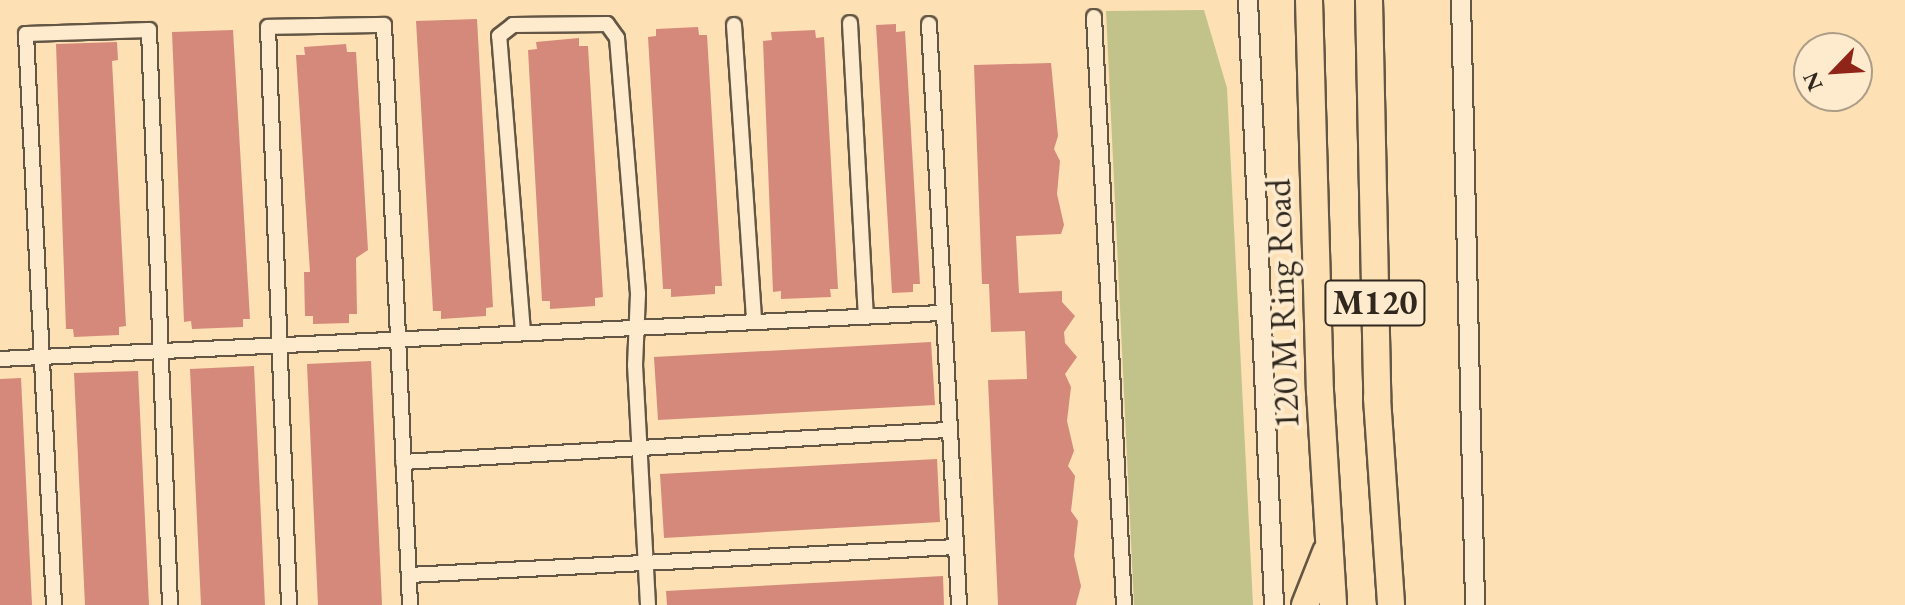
<!DOCTYPE html>
<html>
<head>
<meta charset="utf-8">
<style>
	body { margin:0 }
	#map { position:relative; width:1905px; height:605px; overflow:hidden; background:#fde0b4; font-family:"EB Garamond",serif }
	div>[style] { position:absolute }
	.green>* { inset:0; background:#c2c28b }
	.building>* { inset:0; background:#d5897a }
	.roads { filter:drop-shadow(2px 0 #635644) drop-shadow(-2px 0 #635644) drop-shadow(0 2px #635644) drop-shadow(0 -2px #635644) }
	.minor>* { height:14px; margin:-7px; padding:0 7px; transform-origin:7px; border-radius:7px; background:#feebce }
	.tertiary>* { height:18px; margin:-9px; padding:0 9px; transform-origin:9px; border-radius:9px; background:#feebce }
	.motorway>* { height:26px; margin:-13px; padding:0 13px; transform-origin:13px; border-radius:13px; background:#fde0b4 }
	span { translate:-50% -50%; white-space:nowrap; text-align:center; line-height:1.15; -webkit-text-stroke:8px #feebce; paint-order:stroke }
	.shield-label span { padding:2px 6px; background:#feebce; border:2px solid; border-radius:6px; -webkit-text-stroke-width:0 }
	.shield-label { font-size:34px; color:#30281e; font-weight:700 }
	.street-label { font-size:36px; color:#30281e }
	.north { position:absolute; left:1793px; top:32px; width:80px; height:80px; box-sizing:border-box; background:#feebce; border:2px solid #ac9d88; border-radius:50%; rotate:245deg; font-size:22px; font-weight:700; line-height:32px; text-align:center; color:#30281e }
	.north::after { content:''; display:block; margin:auto; width:28px; height:36px; background:#8f2418; clip-path:polygon(50% 0,100% 100%,50% 72%,0 100%) }
</style>
</head>
<body>
<div id="map">
	<div class="green">
		<div style="clip-path:polygon(1204px 10px,1227px 88px,1253px 605px,1134px 605px,1106px 11px)"></div>
	</div>
	<div class="building">
		<div style="clip-path:polygon(477px 19px,493px 307px,486px 308px,486px 316px,441px 319px,441px 311px,433px 311px,416px 21px)"></div>
		<div style="clip-path:polygon(896px 24px,896px 32px,905px 31px,920px 284px,913px 284px,913px 292px,892px 293px,876px 25px)"></div>
		<div style="clip-path:polygon(698px 27px,699px 35px,707px 35px,722px 286px,715px 286px,715px 294px,671px 297px,671px 289px,663px 289px,648px 37px,656px 36px,656px 29px)"></div>
		<div style="clip-path:polygon(233px 30px,250px 319px,243px 319px,243px 327px,192px 329px,191px 321px,184px 322px,172px 32px)"></div>
		<div style="clip-path:polygon(815px 30px,816px 38px,824px 37px,838px 289px,830px 289px,831px 297px,781px 299px,781px 291px,773px 292px,763px 41px,772px 40px,771px 32px)"></div>
		<div style="clip-path:polygon(579px 38px,579px 46px,588px 46px,603px 297px,595px 298px,595px 306px,550px 309px,550px 301px,542px 301px,528px 50px,537px 49px,536px 42px)"></div>
		<div style="clip-path:polygon(117px 42px,118px 60px,112px 61px,126px 326px,119px 327px,119px 335px,74px 337px,73px 329px,66px 329px,56px 44px)"></div>
		<div style="clip-path:polygon(346px 44px,347px 52px,356px 52px,368px 250px,356px 258px,357px 314px,349px 314px,349px 323px,313px 324px,313px 316px,305px 316px,304px 272px,310px 272px,296px 55px,305px 55px,304px 47px)"></div>
		<div style="clip-path:polygon(1051px 63px,1058px 136px,1054px 149px,1060px 161px,1057px 194px,1064px 225px,1061px 234px,1016px 236px,1019px 293px,1062px 291px,1062px 302px,1075px 316px,1064px 332px,1065px 343px,1077px 357px,1065px 374px,1071px 387px,1067px 421px,1074px 451px,1068px 466px,1075px 476px,1071px 511px,1078px 521px,1074px 556px,1081px 586px,1076px 605px,998px 605px,988px 380px,1027px 379px,1025px 331px,991px 332px,989px 284px,982px 284px,974px 65px)"></div>
		<div style="clip-path:polygon(931px 342px,935px 405px,658px 420px,654px 357px)"></div>
		<div style="clip-path:polygon(371px 361px,382px 605px,318px 605px,307px 364px)"></div>
		<div style="clip-path:polygon(254px 366px,265px 605px,201px 605px,190px 369px)"></div>
		<div style="clip-path:polygon(138px 371px,149px 605px,85px 605px,74px 373px)"></div>
		<div style="clip-path:polygon(21px 378px,32px 605px,0 605px,0 379px)"></div>
		<div style="clip-path:polygon(937px 459px,940px 522px,664px 538px,660px 474px)"></div>
		<div style="clip-path:polygon(943px 576px,944px 605px,667px 605px,666px 591px)"></div>
	</div>
	<div class="roads">
		<div class="minor">
			<div style="left:1094px;top:17px;width:589px;rotate:87.08deg"></div>
			<div style="left:850px;top:23px;width:292px;rotate:86.9deg"></div>
			<div style="left:929px;top:24px;width:582px;rotate:87.04deg"></div>
			<div style="left:734px;top:25px;width:297px;rotate:86.1deg"></div>
			<div style="left:523px;top:332px;width:297px;rotate:-94.6deg"></div>
			<div style="left:499px;top:36px;width:18px;rotate:-38deg"></div>
			<div style="left:513px;top:25px;width:94px;rotate:-0.6deg"></div>
			<div style="left:607px;top:24px;width:17px;rotate:54deg"></div>
			<div style="left:617px;top:38px;width:257px;rotate:85.3deg"></div>
			<div style="left:638px;top:294px;width:71px;rotate:92.4deg"></div>
			<div style="left:635px;top:365px;width:240px;rotate:86.9deg"></div>
			<div style="left:0;top:359px;width:941px;rotate:-2.8deg"></div>
			<div style="left:403px;top:462px;width:545px;rotate:-3.37deg"></div>
			<div style="left:409px;top:575px;width:548px;rotate:-2.93deg"></div>
			<div style="left:54px;top:605px;width:572px;rotate:-92.81deg"></div>
			<div style="left:26px;top:34px;width:123px;rotate:-1.9deg"></div>
			<div style="left:149px;top:30px;width:575px;rotate:87.91deg"></div>
			<div style="left:289px;top:605px;width:578px;rotate:-92.08deg"></div>
			<div style="left:268px;top:27px;width:116px;rotate:-1deg"></div>
			<div style="left:384px;top:25px;width:581px;rotate:87.43deg"></div>
		</div>
		<div class="tertiary">
			<div style="left:1248px;top:0;width:606px;rotate:87.54deg"></div>
			<div style="left:1461px;top:0;width:605px;rotate:88.67deg"></div>
		</div>
		<div class="motorway">
			<div style="left:1309px;top:0;width:391px;rotate:88.4deg"></div>
			<div style="left:1320px;top:391px;width:214px;rotate:86.5deg"></div>
			<div style="left:1369px;top:0;width:398px;rotate:88.8deg"></div>
			<div style="left:1377px;top:398px;width:207px;rotate:86.1deg"></div>
			<div style="left:1305px;top:605px;width:57px;rotate:-68.4deg"></div>
		</div>
	</div>
	<div class="shield-label">
		<span style="left:1375px;top:303px">M120</span>
	</div>
	<div class="street-label">
		<span style="left:1282px;top:304px;rotate:-92deg">120 M Ring Road</span>
	</div>
	<div class="north">N</div>
</div>
</body>
</html>
